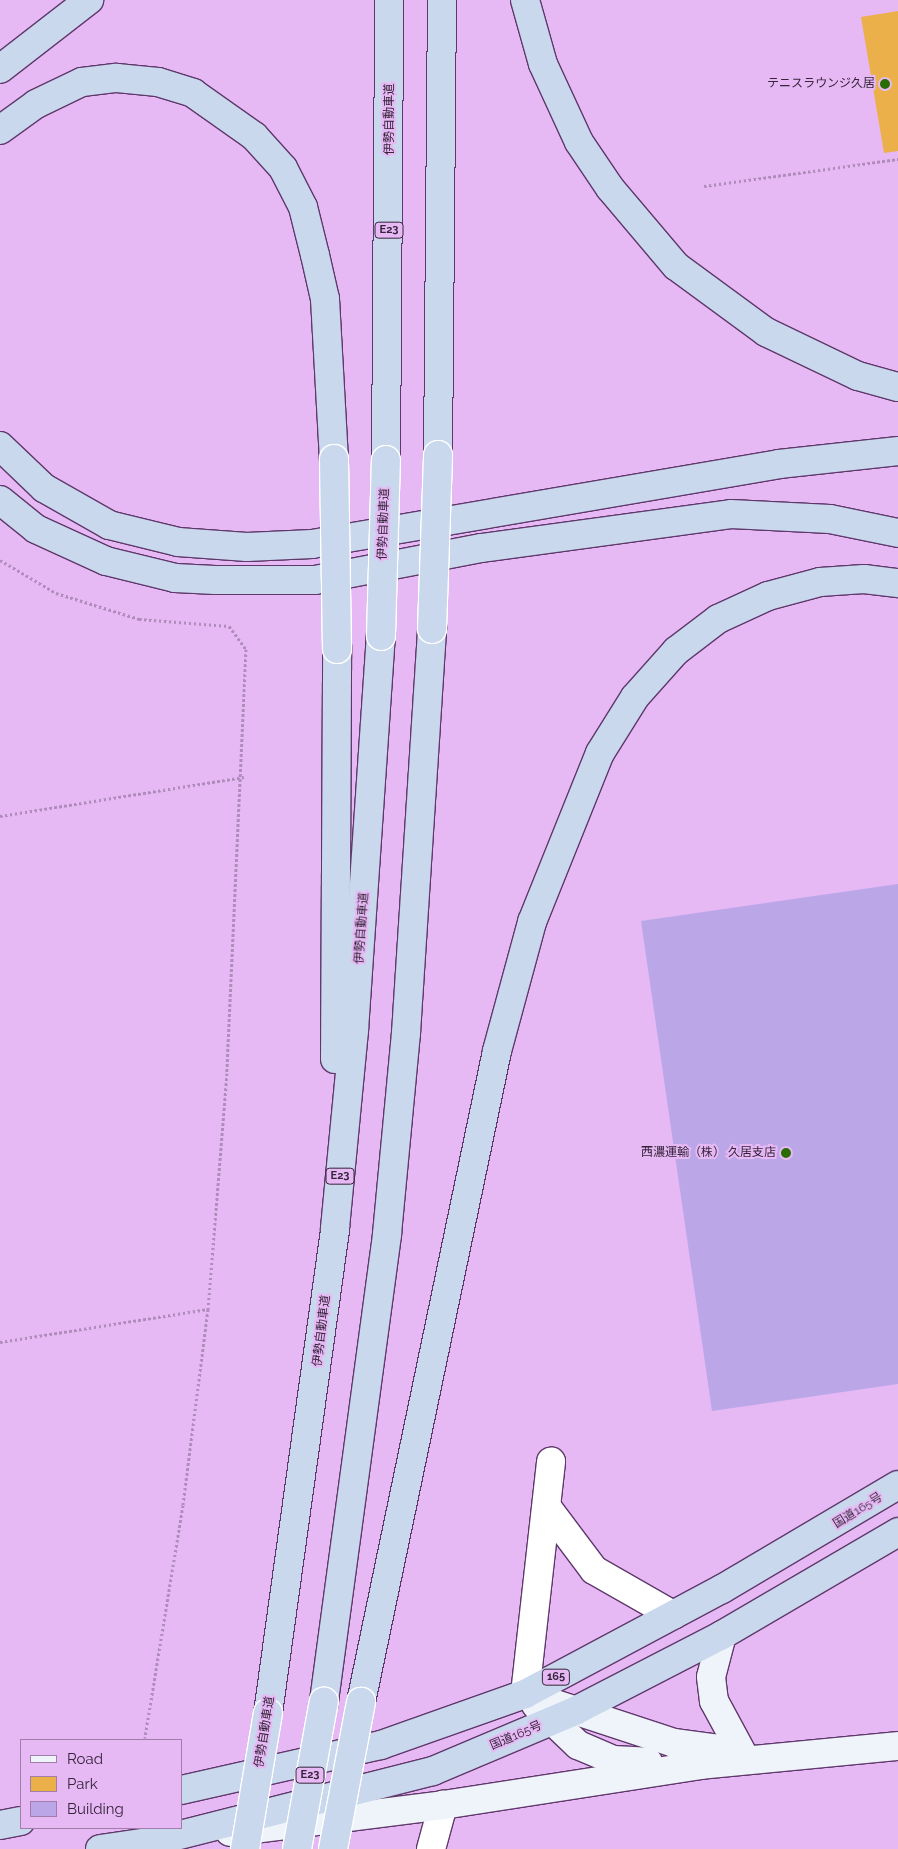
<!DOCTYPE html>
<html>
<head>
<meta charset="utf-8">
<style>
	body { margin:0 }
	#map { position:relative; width:898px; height:1849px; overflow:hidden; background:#e6b9f4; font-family:Raleway,"Noto Sans JP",sans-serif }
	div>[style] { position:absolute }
	.green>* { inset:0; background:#ebb04a }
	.building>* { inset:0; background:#bba7e8 }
	.path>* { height:3px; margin-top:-1.5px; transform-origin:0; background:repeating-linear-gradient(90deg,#b08cbc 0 2.5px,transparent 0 5px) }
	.roads { filter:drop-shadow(1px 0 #5f386b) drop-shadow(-1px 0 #5f386b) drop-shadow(0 1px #5f386b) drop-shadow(0 -1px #5f386b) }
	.street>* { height:28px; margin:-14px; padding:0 14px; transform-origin:14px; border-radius:14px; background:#fff }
	.secondary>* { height:28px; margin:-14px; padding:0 14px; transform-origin:14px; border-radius:14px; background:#eff3fa }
	.highway>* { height:28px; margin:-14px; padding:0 14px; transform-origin:14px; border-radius:14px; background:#c9d8ed }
	.bridges { filter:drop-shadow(1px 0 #fff) drop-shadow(-1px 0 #fff) drop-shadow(0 1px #fff) drop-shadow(0 -1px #fff) }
	.highway-bridge>* { height:28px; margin:-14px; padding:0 14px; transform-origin:14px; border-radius:14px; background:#c9d8ed }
	.dots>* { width:14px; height:14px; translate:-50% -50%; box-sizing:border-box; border:2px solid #e6b9f4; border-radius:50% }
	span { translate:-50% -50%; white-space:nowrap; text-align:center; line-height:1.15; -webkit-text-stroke:4px #e6b9f4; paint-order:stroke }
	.shield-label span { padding:1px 4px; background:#e6b9f4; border:1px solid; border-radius:4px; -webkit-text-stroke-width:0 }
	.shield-label { font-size:11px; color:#36243b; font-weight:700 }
	.poi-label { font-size:12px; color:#36243b }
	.right { translate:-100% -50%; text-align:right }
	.street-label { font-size:12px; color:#36243b }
	.legend { position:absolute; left:20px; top:1739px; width:162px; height:90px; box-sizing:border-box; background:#e6b9f4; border:1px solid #a07daa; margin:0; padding:6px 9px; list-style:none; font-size:15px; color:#36243b }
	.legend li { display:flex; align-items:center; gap:10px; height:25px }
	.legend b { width:25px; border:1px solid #a07daa }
</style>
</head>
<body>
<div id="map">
	<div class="green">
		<div style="clip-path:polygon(898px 11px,898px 151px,884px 153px,861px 17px)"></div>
	</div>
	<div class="building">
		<div style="clip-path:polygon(898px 884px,898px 1384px,712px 1411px,641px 921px)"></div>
	</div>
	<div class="path">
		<div style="left:704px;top:186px;width:196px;rotate:-7.9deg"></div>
		<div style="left:0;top:560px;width:65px;rotate:30.5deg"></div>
		<div style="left:56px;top:593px;width:87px;rotate:17.4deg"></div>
		<div style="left:139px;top:619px;width:90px;rotate:4.4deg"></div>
		<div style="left:229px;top:626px;width:29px;rotate:54deg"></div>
		<div style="left:246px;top:649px;width:424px;rotate:92.6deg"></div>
		<div style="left:227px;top:1073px;width:237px;rotate:94.6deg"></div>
		<div style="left:208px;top:1309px;width:198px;rotate:97.3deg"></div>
		<div style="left:183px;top:1505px;width:236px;rotate:99.3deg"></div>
		<div style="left:0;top:816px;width:247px;rotate:-9.1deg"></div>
		<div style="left:0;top:1342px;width:211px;rotate:-9deg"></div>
	</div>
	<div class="roads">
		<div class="street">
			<div style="left:549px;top:1510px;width:75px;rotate:53.1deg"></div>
			<div style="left:594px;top:1570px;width:91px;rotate:29.7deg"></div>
			<div style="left:525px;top:1694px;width:234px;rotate:-83.6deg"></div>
			<div style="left:431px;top:1849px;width:46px;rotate:-74.7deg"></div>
		</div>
		<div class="secondary">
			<div style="left:722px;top:1635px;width:43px;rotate:104.7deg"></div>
			<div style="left:711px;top:1677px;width:24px;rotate:83deg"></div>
			<div style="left:714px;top:1701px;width:57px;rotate:61.6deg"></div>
			<div style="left:525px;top:1694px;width:157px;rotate:18.2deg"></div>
			<div style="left:674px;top:1743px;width:62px;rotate:7.5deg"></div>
			<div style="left:536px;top:1705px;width:58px;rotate:43.6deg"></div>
			<div style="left:578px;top:1745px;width:38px;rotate:23deg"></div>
			<div style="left:613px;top:1760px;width:35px;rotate:3deg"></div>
			<div style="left:230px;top:1832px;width:215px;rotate:-7.2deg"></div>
			<div style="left:443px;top:1805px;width:260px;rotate:-8.8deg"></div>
			<div style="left:700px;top:1765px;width:199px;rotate:-5.5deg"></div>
		</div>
		<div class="highway">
			<div style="left:525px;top:0;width:66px;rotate:74.3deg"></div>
			<div style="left:543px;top:64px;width:86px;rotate:65.2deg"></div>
			<div style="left:579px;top:142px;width:55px;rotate:56deg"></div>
			<div style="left:610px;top:188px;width:102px;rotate:49.8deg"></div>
			<div style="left:676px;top:266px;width:112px;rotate:36.3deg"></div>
			<div style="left:766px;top:332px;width:102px;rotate:25.6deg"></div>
			<div style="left:858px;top:376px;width:41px;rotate:15.4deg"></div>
			<div style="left:0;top:69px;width:113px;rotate:-37.8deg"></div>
			<div style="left:0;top:130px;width:44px;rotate:-35.8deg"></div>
			<div style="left:36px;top:104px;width:51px;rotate:-25.6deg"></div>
			<div style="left:82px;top:82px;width:35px;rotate:-7deg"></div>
			<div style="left:117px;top:78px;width:41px;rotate:5.6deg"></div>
			<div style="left:158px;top:82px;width:37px;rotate:17deg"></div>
			<div style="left:193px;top:93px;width:75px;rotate:35.2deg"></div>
			<div style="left:254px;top:136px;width:43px;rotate:47.8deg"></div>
			<div style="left:283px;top:168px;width:44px;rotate:62.9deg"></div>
			<div style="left:303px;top:207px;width:49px;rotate:76deg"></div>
			<div style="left:315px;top:255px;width:45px;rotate:77.2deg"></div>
			<div style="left:325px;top:299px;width:160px;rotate:86.8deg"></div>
			<div style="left:0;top:446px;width:61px;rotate:43.7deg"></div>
			<div style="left:44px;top:488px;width:75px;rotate:29.6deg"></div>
			<div style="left:109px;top:525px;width:71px;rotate:13.8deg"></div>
			<div style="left:178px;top:542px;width:69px;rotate:4.1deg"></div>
			<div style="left:247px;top:547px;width:65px;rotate:-2.6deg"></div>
			<div style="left:312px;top:544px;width:474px;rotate:-9.7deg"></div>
			<div style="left:779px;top:464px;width:120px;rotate:-6.2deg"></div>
			<div style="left:438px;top:455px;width:455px;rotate:-89.5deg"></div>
			<div style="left:386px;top:460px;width:460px;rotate:-89.6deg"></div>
			<div style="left:0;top:500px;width:46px;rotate:38.9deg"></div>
			<div style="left:36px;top:529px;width:77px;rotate:24.6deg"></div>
			<div style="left:106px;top:561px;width:71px;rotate:13.8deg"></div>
			<div style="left:175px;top:578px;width:40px;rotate:2.9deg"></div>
			<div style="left:215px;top:580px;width:100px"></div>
			<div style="left:315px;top:580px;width:169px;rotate:-10.9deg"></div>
			<div style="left:481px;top:548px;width:252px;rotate:-7.7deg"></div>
			<div style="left:731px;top:514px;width:99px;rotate:2.9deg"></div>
			<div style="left:830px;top:519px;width:69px;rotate:11.6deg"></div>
			<div style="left:335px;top:1059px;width:410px;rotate:-89.7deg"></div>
			<div style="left:324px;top:1701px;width:471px;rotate:-82.3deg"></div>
			<div style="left:387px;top:1234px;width:202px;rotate:-84.6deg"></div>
			<div style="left:406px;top:1033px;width:405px;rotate:-86.3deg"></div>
			<div style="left:361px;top:1702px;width:665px;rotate:-78.2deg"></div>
			<div style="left:497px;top:1051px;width:134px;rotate:-74.8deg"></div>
			<div style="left:532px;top:922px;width:182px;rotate:-68.1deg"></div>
			<div style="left:600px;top:753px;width:66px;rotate:-58deg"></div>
			<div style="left:635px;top:697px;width:62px;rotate:-48.3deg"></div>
			<div style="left:676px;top:651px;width:53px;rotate:-37.3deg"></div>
			<div style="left:718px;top:619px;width:55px;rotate:-24.7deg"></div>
			<div style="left:768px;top:596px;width:54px;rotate:-15.1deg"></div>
			<div style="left:820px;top:582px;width:44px;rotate:-3.9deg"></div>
			<div style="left:864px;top:579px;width:34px;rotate:7deg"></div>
			<div style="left:268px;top:1713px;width:490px;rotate:-82.1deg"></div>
			<div style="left:335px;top:1228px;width:199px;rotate:-84.5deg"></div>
			<div style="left:354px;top:1030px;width:395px;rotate:-86.1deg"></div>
			<div style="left:181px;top:1790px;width:205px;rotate:-12.7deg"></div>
			<div style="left:381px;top:1745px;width:153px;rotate:-19.5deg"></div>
			<div style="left:525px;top:1694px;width:223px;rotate:-28.1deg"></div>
			<div style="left:722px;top:1589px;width:204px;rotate:-30.6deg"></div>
			<div style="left:0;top:1825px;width:21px;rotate:-11deg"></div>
			<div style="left:100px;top:1849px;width:57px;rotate:-8.1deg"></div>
			<div style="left:156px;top:1841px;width:286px;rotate:-14.2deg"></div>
			<div style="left:433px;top:1771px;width:154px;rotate:-22.9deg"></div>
			<div style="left:575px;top:1711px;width:165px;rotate:-27.3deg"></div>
			<div style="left:722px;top:1635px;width:204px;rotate:-30.3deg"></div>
		</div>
	</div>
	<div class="bridges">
		<div class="highway-bridge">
			<div style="left:334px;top:459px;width:190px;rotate:89.1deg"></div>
			<div style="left:432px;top:629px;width:174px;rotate:-88deg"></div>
			<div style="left:381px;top:636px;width:176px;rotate:-88.4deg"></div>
			<div style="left:245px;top:1849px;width:138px;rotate:-80.4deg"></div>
			<div style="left:297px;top:1849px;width:150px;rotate:-79.7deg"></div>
			<div style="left:333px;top:1849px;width:150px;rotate:-79.2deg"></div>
		</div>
	</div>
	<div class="dots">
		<div style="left:885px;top:84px;background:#296c03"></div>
		<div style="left:786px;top:1153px;background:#296c03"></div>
	</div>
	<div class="shield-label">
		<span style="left:389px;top:230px">E23</span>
		<span style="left:340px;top:1176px">E23</span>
		<span style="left:556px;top:1677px">165</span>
		<span style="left:310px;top:1775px">E23</span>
	</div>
	<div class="poi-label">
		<span class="right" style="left:875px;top:84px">テニスラウンジ久居</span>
		<span class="right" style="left:776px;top:1153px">西濃運輸（株） 久居支店</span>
	</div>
	<div class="street-label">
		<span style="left:390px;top:119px;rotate:-90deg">伊勢自動車道</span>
		<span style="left:384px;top:524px;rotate:-88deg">伊勢自動車道</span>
		<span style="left:362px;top:928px;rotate:-86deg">伊勢自動車道</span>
		<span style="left:322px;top:1331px;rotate:-83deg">伊勢自動車道</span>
		<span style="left:858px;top:1511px;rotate:-32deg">国道165号</span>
		<span style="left:265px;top:1732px;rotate:-81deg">伊勢自動車道</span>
		<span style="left:516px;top:1736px;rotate:-23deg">国道165号</span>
	</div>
	<ul class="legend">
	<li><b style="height:6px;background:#eff3fa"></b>Road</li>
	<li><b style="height:14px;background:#ebb04a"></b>Park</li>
	<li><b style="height:14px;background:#bba7e8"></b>Building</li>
	</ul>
</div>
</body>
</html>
